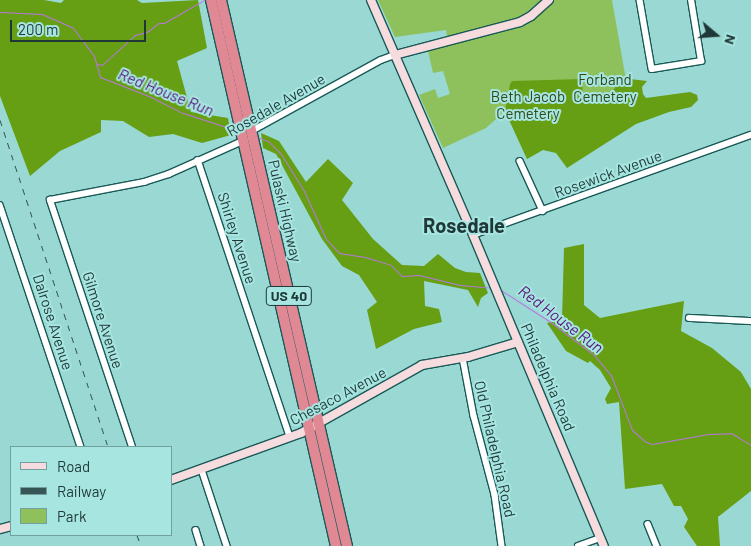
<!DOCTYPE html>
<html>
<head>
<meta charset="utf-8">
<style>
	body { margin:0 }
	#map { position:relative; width:751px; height:546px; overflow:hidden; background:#9ad8d4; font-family:Barlow,sans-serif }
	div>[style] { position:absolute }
	.green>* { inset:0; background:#8ec15b }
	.forest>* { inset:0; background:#669f13 }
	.stream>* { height:1px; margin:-0.5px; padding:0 0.5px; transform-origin:0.5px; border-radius:0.5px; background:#b976e3 }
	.roads { filter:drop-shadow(1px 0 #195956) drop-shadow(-1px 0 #195956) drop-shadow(0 1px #195956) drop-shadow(0 -1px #195956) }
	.street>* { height:5.5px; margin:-2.75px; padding:0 2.75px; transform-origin:2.75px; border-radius:2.75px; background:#fff }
	.secondary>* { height:8px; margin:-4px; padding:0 4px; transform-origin:4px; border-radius:4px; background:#f6dcdf }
	.highway>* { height:10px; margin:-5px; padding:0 5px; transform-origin:5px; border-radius:5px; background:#e08995 }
	.rail>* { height:1px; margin-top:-0.5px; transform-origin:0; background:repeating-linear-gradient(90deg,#365655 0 6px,transparent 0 12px) }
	span { translate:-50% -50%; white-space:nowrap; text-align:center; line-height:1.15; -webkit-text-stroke:4px #a7e5e1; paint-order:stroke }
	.shield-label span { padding:1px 4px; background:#a7e5e1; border:1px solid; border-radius:4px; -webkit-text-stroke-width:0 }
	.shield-label { font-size:14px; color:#1f3837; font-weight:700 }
	.park-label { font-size:15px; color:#304716 }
	.street-label { font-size:15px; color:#1f3837 }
	.water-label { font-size:16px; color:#581679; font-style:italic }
	.district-label { font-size:20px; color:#1f3837; font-weight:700 }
	.legend { position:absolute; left:10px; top:446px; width:162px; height:90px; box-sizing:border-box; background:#a7e5e1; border:1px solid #71a09d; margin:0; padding:6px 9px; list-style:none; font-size:15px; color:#1f3837 }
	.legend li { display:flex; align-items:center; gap:10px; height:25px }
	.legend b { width:25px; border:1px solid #71a09d }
	.north { position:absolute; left:691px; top:10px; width:50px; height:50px; -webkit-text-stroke:4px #a7e5e1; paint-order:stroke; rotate:108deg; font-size:14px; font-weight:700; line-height:20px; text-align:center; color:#1f3837 }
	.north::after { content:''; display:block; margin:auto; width:18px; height:22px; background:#1f3837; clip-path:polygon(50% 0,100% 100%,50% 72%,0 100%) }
	.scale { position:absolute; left:10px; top:20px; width:136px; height:22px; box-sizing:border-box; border:2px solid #1f3837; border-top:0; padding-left:6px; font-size:15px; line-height:18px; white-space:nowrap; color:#1f3837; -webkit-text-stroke:4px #a7e5e1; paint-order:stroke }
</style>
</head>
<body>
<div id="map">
	<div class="green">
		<div style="clip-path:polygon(378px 0,542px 0,519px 18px,447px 37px,446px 30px,395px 37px)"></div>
		<div style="clip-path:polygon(552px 0,612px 0,628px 91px,527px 159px,505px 111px,486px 128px,443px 148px,419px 95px,435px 89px,438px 98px,450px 94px,443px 71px,433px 73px,428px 51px,529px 23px)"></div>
	</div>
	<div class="forest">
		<div style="clip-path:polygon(0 0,44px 0,61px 3px,64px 0,137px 0,142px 3px,198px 0,207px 48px,177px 61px,191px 112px,228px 118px,231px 135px,202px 143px,173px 134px,149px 137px,123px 121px,101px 120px,101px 132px,60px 151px,30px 176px,0 96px)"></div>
		<div style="clip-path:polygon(582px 79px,583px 102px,605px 101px,617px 85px,630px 79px,647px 81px,642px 87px,643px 94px,646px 98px,690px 92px,697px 95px,698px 100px,691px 107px,669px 112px,636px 124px,567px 168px,556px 153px,543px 150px,527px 159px,505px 111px,510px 84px,512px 81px)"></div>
		<div style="clip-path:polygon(261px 133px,279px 141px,306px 182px,328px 159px,353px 183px,342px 200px,373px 239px,402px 265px,424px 266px,438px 254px,455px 268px,466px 272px,480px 273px,488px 293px,481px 298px,478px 307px,468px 290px,424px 281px,425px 306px,439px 309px,442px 322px,414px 329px,376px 349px,367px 310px,377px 302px,359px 275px,342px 266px,322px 239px,276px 154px,263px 148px)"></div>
		<div style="clip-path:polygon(584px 244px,584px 305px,600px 318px,684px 301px,681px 331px,712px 348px,741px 372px,751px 389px,751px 491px,718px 517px,720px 546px,697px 546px,684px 527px,688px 519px,681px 506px,674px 506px,662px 484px,625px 489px,619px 402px,607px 404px,605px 399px,611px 388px,600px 370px,590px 361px,588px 363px,566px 351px,547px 323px,562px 319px,564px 248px)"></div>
	</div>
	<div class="stream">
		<div style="left:0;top:12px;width:42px;rotate:2.7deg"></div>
		<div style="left:42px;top:14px;width:34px;rotate:24deg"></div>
		<div style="left:73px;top:28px;width:35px;rotate:53deg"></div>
		<div style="left:94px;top:56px;width:22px;rotate:74deg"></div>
		<div style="left:100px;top:77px;width:55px;rotate:21.4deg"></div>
		<div style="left:151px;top:97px;width:36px;rotate:27deg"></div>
		<div style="left:183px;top:113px;width:55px;rotate:18.1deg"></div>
		<div style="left:97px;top:64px;width:5px;rotate:11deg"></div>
		<div style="left:102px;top:65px;width:45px;rotate:-42.3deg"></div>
		<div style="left:135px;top:35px;width:12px;rotate:-14deg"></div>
		<div style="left:147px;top:32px;width:15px;rotate:-37deg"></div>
		<div style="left:159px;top:23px;width:5px"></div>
		<div style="left:164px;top:23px;width:46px;rotate:-29.9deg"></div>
		<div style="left:257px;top:137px;width:12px;rotate:20deg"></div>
		<div style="left:268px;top:141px;width:18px;rotate:45deg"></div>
		<div style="left:281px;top:154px;width:44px;rotate:58.1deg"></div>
		<div style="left:304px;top:191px;width:53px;rotate:65.4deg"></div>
		<div style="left:326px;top:239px;width:19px;rotate:47deg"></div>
		<div style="left:339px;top:253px;width:26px;rotate:9deg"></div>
		<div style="left:365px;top:257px;width:27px;rotate:17deg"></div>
		<div style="left:391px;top:265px;width:16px;rotate:45deg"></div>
		<div style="left:402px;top:276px;width:17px;rotate:-3deg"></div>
		<div style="left:419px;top:275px;width:42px;rotate:13.7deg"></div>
		<div style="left:460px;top:285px;width:33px;rotate:5deg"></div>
		<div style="left:499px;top:289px;width:63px;rotate:32.7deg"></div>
		<div style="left:552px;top:323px;width:53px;rotate:37.3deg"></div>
		<div style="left:594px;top:355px;width:26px;rotate:50deg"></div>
		<div style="left:611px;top:375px;width:59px;rotate:69.1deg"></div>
		<div style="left:632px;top:430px;width:18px;rotate:41deg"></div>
		<div style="left:646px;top:442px;width:6px;rotate:18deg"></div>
		<div style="left:652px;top:444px;width:57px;rotate:-10.1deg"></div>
		<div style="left:708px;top:434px;width:23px;rotate:-2deg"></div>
		<div style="left:731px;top:433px;width:23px;rotate:31deg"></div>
	</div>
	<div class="roads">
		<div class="street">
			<div style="left:640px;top:0;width:70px;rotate:80.1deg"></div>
			<div style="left:652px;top:69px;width:50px;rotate:-9.3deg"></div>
			<div style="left:701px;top:61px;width:62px;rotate:-99.3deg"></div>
			<div style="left:250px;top:132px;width:149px;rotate:-28.8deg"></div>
			<div style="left:381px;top:60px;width:15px;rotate:-20deg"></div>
			<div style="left:198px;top:160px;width:292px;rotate:71.6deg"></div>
			<div style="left:520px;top:161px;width:55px;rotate:65.3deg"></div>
			<div style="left:0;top:205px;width:255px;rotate:71.5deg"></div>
			<div style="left:473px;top:235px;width:295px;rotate:-19.8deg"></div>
			<div style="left:689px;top:318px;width:62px;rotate:2.8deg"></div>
			<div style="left:463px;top:358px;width:59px;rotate:79.3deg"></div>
			<div style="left:474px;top:416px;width:82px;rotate:75.1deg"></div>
			<div style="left:495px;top:495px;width:51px;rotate:82.2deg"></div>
			<div style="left:132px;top:447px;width:260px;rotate:-108.4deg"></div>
			<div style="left:50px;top:200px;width:96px;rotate:-10.8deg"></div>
			<div style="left:144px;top:182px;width:26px;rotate:-18deg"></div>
			<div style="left:169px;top:174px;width:83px;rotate:-24.1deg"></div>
			<div style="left:202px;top:470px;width:80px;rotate:71.8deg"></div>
			<div style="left:648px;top:524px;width:24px;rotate:68deg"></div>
			<div style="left:196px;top:530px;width:17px;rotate:73deg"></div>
			<div style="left:578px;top:546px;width:23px;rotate:-20deg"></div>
		</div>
		<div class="secondary">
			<div style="left:371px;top:0;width:256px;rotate:66.5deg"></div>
			<div style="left:473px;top:235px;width:337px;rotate:67.2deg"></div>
			<div style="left:395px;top:55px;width:129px;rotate:-14.8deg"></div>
			<div style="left:520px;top:22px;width:13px;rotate:-29deg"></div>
			<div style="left:531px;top:16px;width:24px;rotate:-42deg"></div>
			<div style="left:171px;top:480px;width:138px;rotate:-19.9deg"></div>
			<div style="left:301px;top:433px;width:139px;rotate:-29.3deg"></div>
			<div style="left:422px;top:365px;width:47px;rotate:-9.9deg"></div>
			<div style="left:468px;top:357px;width:52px;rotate:-16.7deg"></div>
			<div style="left:0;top:529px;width:11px;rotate:-15deg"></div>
		</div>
		<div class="highway">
			<div style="left:211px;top:0;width:560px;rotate:77.11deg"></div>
			<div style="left:221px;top:0;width:560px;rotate:77.01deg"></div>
		</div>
	</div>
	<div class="rail">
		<div style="left:0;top:120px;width:344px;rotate:71.7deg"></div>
		<div style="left:137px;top:535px;width:12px;rotate:70deg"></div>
	</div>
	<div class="shield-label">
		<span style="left:289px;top:296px">US 40</span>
	</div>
	<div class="park-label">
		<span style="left:605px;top:88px">Forband<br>Cemetery</span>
		<span style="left:528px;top:105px">Beth Jacob<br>Cemetery</span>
	</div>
	<div class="street-label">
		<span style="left:276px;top:105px;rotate:-30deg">Rosedale Avenue</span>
		<span style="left:608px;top:174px;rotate:-20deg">Rosewick Avenue</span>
		<span style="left:285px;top:211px;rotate:77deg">Pulaski Highway</span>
		<span style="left:237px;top:238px;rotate:72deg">Shirley Avenue</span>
		<span style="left:103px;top:320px;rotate:72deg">Gilmore Avenue</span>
		<span style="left:53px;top:322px;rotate:72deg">Dalrose Avenue</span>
		<span style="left:548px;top:377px;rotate:67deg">Philadelphia Road</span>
		<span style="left:338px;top:396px;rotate:-28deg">Chesaco Avenue</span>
		<span style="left:495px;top:449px;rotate:77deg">Old Philadelphia Road</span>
	</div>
	<div class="water-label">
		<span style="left:166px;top:92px;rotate:22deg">Red House Run</span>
		<span style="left:561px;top:319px;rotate:37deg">Red House Run</span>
	</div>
	<div class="district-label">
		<span style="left:464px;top:225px">Rosedale</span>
	</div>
	<ul class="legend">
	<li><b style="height:6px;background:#f6dcdf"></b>Road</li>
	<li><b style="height:6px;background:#365655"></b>Railway</li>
	<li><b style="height:14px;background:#8ec15b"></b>Park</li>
	</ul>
	<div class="north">N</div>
	<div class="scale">200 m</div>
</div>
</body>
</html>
